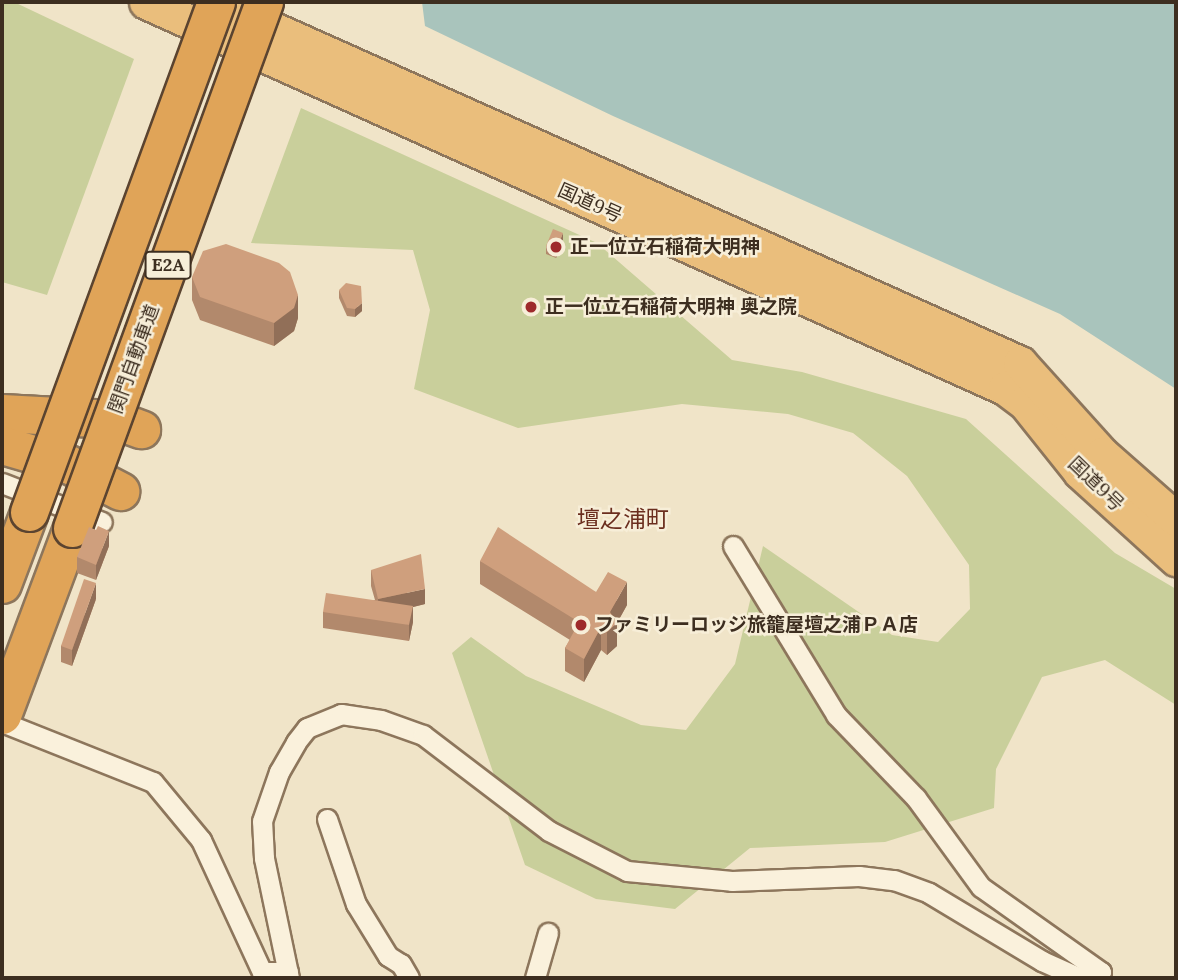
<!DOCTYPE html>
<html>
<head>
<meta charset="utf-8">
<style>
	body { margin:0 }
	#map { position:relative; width:1178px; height:980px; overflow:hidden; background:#f0e4c8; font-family:Lora,"Noto Sans JP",serif }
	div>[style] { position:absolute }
	.green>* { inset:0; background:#c9cf9b }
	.water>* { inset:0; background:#a9c4bc }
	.roads { filter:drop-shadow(2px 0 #8d765c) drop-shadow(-2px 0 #8d765c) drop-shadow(0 2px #8d765c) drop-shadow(0 -2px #8d765c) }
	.minor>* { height:19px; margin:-9.5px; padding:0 9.5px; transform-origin:9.5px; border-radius:9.5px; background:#faf1dc }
	.trunk>* { height:33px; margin:-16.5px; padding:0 16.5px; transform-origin:16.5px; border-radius:16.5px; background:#eabe7c }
	.motorway>* { height:37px; margin:-18.5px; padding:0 18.5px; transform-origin:18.5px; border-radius:18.5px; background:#e0a458 }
	.bridges { filter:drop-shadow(2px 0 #5b4430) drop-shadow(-2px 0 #5b4430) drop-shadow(0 2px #5b4430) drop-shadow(0 -2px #5b4430) }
	.motorway-bridge>* { height:37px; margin:-18.5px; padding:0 18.5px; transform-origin:18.5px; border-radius:18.5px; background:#e0a458 }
	.wall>* { inset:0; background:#b2896c }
	.shaded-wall>* { inset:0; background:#916f58 }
	.building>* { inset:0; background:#cf9f7d }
	.dots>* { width:19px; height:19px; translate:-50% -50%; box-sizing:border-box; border:4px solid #f7eed8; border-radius:50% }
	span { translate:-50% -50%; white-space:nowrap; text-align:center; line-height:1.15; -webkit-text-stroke:5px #f7eed8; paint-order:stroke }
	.shield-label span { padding:2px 5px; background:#f7eed8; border:2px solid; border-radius:5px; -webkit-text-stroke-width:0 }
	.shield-label { font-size:18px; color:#3d2e20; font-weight:700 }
	.street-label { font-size:19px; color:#3d2e20 }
	.poi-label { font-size:19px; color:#3d2e20; font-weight:700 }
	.left { translate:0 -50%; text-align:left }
	.quarter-label { font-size:23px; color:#6b2e1e }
	.frame { position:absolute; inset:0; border:4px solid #3d2e20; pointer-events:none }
</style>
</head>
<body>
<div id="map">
	<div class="green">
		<div style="clip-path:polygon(2px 2px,14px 2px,134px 59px,47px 295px,2px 282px)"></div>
		<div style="clip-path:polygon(301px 108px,597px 243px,732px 360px,802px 372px,966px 419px,1115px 553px,1176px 589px,1176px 705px,1105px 660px,1042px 677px,996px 769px,994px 808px,885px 842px,750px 848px,675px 909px,596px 899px,525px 865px,452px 653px,471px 637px,526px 676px,641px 725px,686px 730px,735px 664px,763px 546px,892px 635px,938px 642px,970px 609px,969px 565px,907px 476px,853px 433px,788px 414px,682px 404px,518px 428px,414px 389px,430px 310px,413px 250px,251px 243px)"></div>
	</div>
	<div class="water">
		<div style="clip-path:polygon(422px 2px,1176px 2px,1176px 389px,1060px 314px,613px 116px,425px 26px)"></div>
	</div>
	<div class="roads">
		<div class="minor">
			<div style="left:2px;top:483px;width:107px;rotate:21.3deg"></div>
			<div style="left:733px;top:546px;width:198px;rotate:58.6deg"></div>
			<div style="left:836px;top:715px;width:115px;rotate:46.1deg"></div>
			<div style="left:916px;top:798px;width:110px;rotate:53.9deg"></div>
			<div style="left:981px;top:887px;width:147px;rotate:35.3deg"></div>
			<div style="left:1101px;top:972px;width:7px;rotate:124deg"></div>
			<div style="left:2px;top:722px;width:162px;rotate:21.7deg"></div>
			<div style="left:153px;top:782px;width:75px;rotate:50.4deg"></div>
			<div style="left:201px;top:840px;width:145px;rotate:65.2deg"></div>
			<div style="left:262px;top:972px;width:26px"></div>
			<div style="left:327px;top:819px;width:90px;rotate:71.2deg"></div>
			<div style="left:356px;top:904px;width:61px;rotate:58.4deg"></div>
			<div style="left:388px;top:956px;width:15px;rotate:32deg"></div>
			<div style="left:401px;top:964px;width:16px;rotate:60deg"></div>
			<div style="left:289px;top:978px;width:123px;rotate:-101.8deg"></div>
			<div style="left:264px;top:858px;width:37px;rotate:-93deg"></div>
			<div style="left:262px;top:821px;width:52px;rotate:-70.9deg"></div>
			<div style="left:279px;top:772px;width:34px;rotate:-60deg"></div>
			<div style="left:296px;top:742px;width:18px;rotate:-52deg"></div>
			<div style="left:307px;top:728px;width:37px;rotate:-22deg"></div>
			<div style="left:341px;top:714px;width:40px;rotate:8.5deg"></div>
			<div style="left:381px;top:720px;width:45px;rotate:19.7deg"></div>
			<div style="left:423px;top:735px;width:158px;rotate:37.3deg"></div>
			<div style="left:549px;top:831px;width:88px;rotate:27.1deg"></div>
			<div style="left:627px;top:871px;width:105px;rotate:5.4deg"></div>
			<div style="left:732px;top:881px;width:127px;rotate:-2.3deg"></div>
			<div style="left:859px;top:876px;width:35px;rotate:7deg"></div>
			<div style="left:894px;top:880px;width:37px;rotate:20deg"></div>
			<div style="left:929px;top:893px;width:132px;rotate:31deg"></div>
			<div style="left:1042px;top:961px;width:42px;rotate:24.1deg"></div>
			<div style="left:535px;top:978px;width:47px;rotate:-73.9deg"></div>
		</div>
		<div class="trunk">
			<div style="left:146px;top:2px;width:942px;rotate:24.2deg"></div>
			<div style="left:1005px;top:388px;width:25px;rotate:37deg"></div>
			<div style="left:1025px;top:403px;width:88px;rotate:51.4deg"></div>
			<div style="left:1080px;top:472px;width:130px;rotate:42.2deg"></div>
			<div style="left:213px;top:2px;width:884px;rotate:24.1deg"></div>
			<div style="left:1020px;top:363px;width:122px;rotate:48deg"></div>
			<div style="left:1102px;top:454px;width:98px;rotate:41.3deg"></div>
		</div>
		<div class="motorway">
			<div style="left:2px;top:413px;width:111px;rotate:3.1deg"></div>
			<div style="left:113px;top:419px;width:30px;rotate:20deg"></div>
			<div style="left:2px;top:445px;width:69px;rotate:16.1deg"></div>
			<div style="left:68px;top:464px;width:59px;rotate:27.4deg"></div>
			<div style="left:2px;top:584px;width:77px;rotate:-69.4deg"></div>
			<div style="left:2px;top:715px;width:200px;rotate:-69.5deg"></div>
		</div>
	</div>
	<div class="bridges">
		<div class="motorway-bridge">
			<div style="left:29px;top:512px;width:543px;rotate:-69.86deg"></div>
			<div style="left:72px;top:528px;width:560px;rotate:-69.95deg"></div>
		</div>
	</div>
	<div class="wall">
		<div style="clip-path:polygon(563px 241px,556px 258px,546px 254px,546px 246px)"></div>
		<div style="clip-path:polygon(192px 277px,298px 318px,294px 331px,274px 346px,200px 320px,192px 300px)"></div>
		<div style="clip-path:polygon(339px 290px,362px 311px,355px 317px,347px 316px,339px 298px)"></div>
		<div style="clip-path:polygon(109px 546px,96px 580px,77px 573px,77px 557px)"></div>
		<div style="clip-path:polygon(480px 561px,596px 592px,627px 605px,617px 623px,617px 646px,607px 655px,601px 650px,584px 682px,565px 671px,565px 648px,570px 640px,480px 584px)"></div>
		<div style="clip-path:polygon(371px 570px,425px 604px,413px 607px,413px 622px,409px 641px,323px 628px,323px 612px,375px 600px,371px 586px)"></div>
		<div style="clip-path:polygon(96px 599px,72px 666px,61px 662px,61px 646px)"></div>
	</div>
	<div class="shaded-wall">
		<div style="clip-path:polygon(563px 233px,563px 241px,556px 258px,556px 250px)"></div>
		<div style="clip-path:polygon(298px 295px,298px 318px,294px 331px,274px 346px,274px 323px)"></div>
		<div style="clip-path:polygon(362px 303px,362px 311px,355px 317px,355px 309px)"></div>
		<div style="clip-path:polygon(109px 531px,109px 546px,96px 580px,96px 565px)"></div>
		<div style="clip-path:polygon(627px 582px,627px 605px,617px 623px,617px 646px,607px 655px,607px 632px,610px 612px)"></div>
		<div style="clip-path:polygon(96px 583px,96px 599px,72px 666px,72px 650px)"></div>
		<div style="clip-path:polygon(425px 589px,425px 604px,413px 607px,413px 622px,409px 641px,409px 625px,378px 615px,378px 599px)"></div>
		<div style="clip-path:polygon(601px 627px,601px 650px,584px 682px,584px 659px)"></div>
	</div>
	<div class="building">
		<div style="clip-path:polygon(553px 229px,563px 233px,556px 250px,546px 246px)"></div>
		<div style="clip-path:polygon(226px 244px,279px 263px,290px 272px,298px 295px,294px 308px,274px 323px,200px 297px,192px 277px,203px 251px)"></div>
		<div style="clip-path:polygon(346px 283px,361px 286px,362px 303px,355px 309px,347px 308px,339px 290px)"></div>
		<div style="clip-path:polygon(98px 526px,109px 531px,96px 565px,77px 557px,89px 527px,96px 530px)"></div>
		<div style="clip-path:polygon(498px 527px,596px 592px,608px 572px,627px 582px,610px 612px,617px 623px,607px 632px,601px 627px,584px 659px,565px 648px,579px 622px,480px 561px)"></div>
		<div style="clip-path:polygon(421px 554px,425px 589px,378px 599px,371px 570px)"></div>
		<div style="clip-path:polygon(84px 579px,96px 583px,72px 650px,61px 646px)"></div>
		<div style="clip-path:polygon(326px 593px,413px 606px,409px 625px,323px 612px)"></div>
	</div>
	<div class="dots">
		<div style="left:556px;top:247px;background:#9e2a2b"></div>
		<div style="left:531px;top:307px;background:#9e2a2b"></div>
		<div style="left:581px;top:625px;background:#9e2a2b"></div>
	</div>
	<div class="shield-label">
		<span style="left:168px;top:265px">E2A</span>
	</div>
	<div class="street-label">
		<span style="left:590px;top:203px;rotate:24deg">国道9号</span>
		<span style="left:134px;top:359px;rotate:-70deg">関門自動車道</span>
		<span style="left:1096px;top:484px;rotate:44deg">国道9号</span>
	</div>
	<div class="poi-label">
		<span class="left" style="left:570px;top:247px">正一位立石稲荷大明神</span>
		<span class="left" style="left:545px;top:307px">正一位立石稲荷大明神 奥之院</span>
		<span class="left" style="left:595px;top:625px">ファミリーロッジ旅籠屋壇之浦ＰＡ店</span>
	</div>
	<div class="quarter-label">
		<span style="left:623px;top:519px">壇之浦町</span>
	</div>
	<div class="frame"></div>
</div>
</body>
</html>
